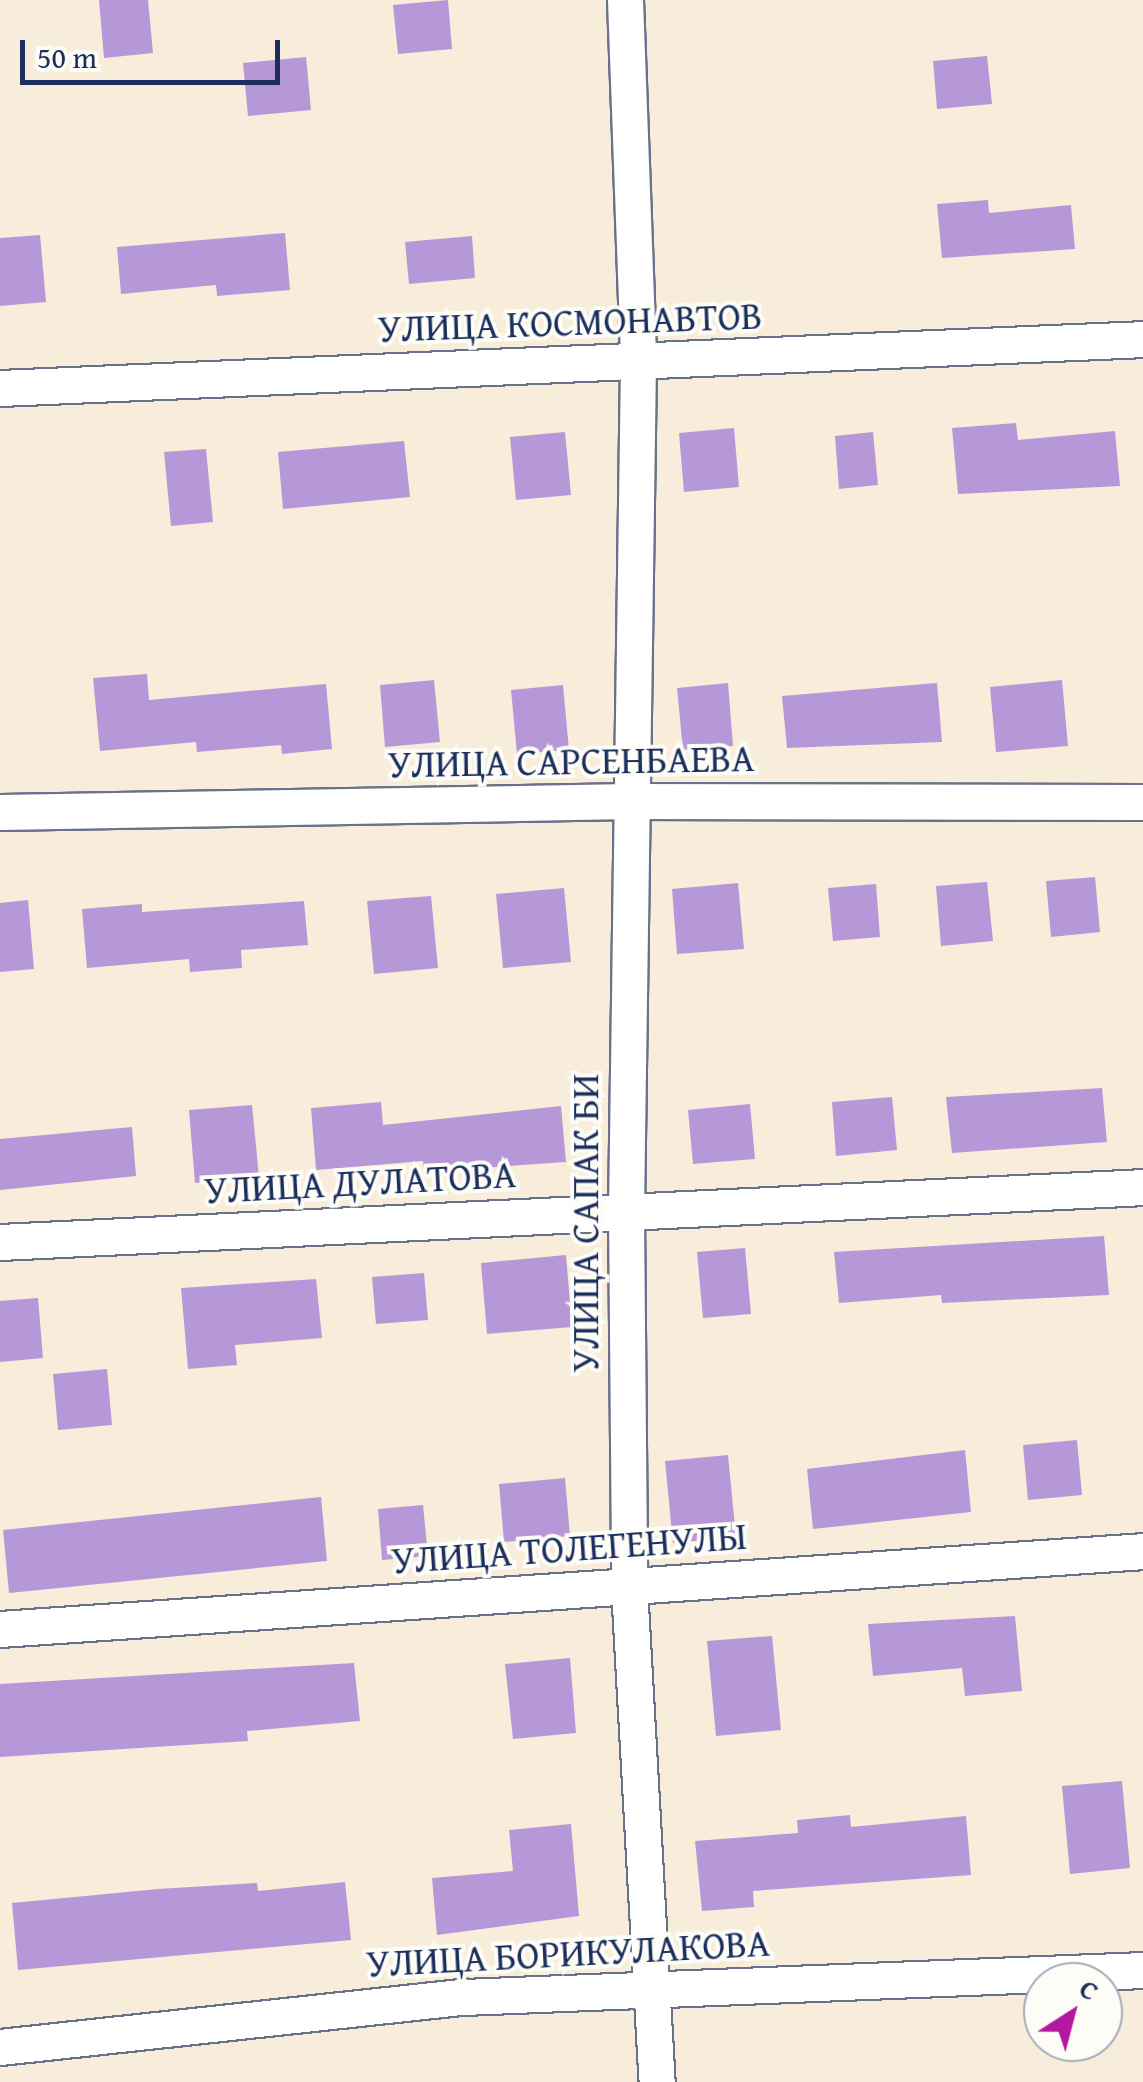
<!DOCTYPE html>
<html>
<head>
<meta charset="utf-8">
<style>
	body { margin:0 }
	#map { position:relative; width:1143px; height:2082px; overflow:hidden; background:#f7edda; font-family:"Gentium Book Plus",serif }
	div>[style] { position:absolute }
	.building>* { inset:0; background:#b698d8 }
	.roads { filter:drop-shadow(2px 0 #687289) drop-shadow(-2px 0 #687289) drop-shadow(0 2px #687289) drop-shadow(0 -2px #687289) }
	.minor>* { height:35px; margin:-17.5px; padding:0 17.5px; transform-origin:17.5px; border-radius:17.5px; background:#fff }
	span { translate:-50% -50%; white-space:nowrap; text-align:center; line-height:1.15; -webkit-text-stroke:8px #fdfcf7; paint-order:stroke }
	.street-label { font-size:38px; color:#1b2f5e }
	.north { position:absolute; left:1023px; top:1962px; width:100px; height:100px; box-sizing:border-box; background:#fdfcf7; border:2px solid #a3aaba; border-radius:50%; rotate:36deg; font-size:28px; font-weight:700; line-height:40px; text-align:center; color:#1b2f5e }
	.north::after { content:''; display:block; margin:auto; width:35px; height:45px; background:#b5179e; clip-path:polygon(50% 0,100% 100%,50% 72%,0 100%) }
	.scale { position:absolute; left:20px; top:40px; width:260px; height:45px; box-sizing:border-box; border:5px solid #1b2f5e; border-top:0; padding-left:12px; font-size:30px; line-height:35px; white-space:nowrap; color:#1b2f5e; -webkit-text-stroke:8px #fdfcf7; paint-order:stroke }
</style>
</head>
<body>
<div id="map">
	<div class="building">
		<div style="clip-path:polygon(99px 0,148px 0,153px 53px,104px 58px)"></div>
		<div style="clip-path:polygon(448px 0,452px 49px,398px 54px,393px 5px)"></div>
		<div style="clip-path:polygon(987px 56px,992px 104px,937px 109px,933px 61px)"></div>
		<div style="clip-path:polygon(306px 57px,311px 110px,248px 116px,243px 63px)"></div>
		<div style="clip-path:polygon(988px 200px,989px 213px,1071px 205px,1075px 249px,942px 258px,937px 204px)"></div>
		<div style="clip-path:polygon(285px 233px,290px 290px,217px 296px,216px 285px,121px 294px,117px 247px)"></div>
		<div style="clip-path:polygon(40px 235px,46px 302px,0 306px,0 238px)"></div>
		<div style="clip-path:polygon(472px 236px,475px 278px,409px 284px,405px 242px)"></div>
		<div style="clip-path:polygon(1016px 423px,1018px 440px,1115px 431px,1120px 486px,958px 494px,952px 428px)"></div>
		<div style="clip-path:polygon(734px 428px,739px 487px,684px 492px,679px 433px)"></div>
		<div style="clip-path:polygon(565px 432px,571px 495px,516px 500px,510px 437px)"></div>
		<div style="clip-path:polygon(873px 432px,878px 485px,839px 489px,835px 436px)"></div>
		<div style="clip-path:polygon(404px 441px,410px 497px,283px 509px,278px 452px)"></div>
		<div style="clip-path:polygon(206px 449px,213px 522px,171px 526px,164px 452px)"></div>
		<div style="clip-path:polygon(147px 674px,149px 700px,326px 684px,332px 749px,282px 754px,281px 745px,197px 752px,196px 742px,100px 751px,93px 678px)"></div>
		<div style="clip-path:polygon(434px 680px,440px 742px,385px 747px,380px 685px)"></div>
		<div style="clip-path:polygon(1062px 680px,1068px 746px,996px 752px,990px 687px)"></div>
		<div style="clip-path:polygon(728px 683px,733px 746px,683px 750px,677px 688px)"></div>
		<div style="clip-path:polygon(937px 683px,942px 742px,787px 748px,782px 696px)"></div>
		<div style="clip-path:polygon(563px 685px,569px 750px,517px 754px,511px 690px)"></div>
		<div style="clip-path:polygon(1095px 877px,1100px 932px,1051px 937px,1046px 881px)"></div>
		<div style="clip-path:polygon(987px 882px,993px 941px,941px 946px,936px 886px)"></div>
		<div style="clip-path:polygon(738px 883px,744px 949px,677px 954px,672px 889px)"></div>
		<div style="clip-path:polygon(876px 884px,880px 937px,833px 941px,828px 888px)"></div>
		<div style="clip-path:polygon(564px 888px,571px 962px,503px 968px,496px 894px)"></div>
		<div style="clip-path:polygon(431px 896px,438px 968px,374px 974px,367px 901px)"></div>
		<div style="clip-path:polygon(28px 900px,34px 969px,0 972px,0 903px)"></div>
		<div style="clip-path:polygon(304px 901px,308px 945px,241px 950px,242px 968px,190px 972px,189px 959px,87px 968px,82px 909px,142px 904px,142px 912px)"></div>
		<div style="clip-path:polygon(1102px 1088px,1107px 1142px,952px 1153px,946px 1097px)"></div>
		<div style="clip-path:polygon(892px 1097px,897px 1150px,836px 1156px,832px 1102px)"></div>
		<div style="clip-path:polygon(381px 1102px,383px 1125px,561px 1106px,566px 1162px,424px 1172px,423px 1161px,316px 1170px,311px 1108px)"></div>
		<div style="clip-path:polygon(750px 1104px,755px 1159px,693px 1164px,688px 1110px)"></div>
		<div style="clip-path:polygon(252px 1105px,259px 1177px,195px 1183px,189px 1110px)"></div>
		<div style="clip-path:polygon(132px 1127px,136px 1176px,0 1190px,0 1139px)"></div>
		<div style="clip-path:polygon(1104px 1236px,1109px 1295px,942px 1303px,941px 1295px,839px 1303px,834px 1252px)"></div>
		<div style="clip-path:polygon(745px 1248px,751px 1314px,703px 1318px,697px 1252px)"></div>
		<div style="clip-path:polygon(566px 1255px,572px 1327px,487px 1334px,481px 1263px)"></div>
		<div style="clip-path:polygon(424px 1273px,428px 1320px,376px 1324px,372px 1277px)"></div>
		<div style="clip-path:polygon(316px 1279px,322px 1338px,235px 1345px,237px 1365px,188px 1369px,181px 1288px)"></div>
		<div style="clip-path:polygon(38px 1298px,43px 1358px,0 1362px,0 1301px)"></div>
		<div style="clip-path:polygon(107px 1369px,112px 1425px,58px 1430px,53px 1374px)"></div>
		<div style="clip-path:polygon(1077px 1440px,1082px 1495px,1028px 1500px,1023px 1445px)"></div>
		<div style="clip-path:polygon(965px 1450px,971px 1512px,813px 1529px,807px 1469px)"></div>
		<div style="clip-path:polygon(728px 1455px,736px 1537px,673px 1543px,665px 1461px)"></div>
		<div style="clip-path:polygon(565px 1478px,570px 1536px,504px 1542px,499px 1484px)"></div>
		<div style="clip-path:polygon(321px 1497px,327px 1561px,9px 1593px,3px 1530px)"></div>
		<div style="clip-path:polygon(423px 1505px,428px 1556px,382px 1560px,378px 1509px)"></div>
		<div style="clip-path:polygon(1015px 1616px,1022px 1691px,965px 1696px,962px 1668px,873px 1676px,868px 1624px)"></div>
		<div style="clip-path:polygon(772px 1636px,781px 1730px,716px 1736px,707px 1641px)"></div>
		<div style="clip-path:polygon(570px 1658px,576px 1733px,513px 1739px,505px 1664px)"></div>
		<div style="clip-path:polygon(354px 1663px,360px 1721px,247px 1731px,248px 1741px,0 1757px,0 1684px)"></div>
		<div style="clip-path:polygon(1122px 1781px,1130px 1868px,1070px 1874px,1062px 1786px)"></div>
		<div style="clip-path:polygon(850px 1815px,851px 1827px,966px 1816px,971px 1875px,753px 1891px,754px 1907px,702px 1911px,695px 1841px,798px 1833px,797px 1820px)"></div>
		<div style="clip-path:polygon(571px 1824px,579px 1916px,437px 1935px,432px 1878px,513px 1871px,509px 1830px)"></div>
		<div style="clip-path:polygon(345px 1882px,351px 1940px,18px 1970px,12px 1903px,158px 1889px,257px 1883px,258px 1891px)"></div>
	</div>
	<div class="roads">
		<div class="minor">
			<div style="left:625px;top:0;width:362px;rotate:87.9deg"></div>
			<div style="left:638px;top:362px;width:851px;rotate:90.81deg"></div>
			<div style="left:626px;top:1213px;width:374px;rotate:89.5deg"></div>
			<div style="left:629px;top:1587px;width:496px;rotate:86.8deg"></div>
			<div style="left:0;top:388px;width:1144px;rotate:-2.45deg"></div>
			<div style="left:0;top:812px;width:630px;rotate:-1deg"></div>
			<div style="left:630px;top:801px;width:513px;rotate:0.11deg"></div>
			<div style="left:0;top:1242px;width:1144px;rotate:-2.75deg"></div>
			<div style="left:0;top:1629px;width:1146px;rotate:-3.9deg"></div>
			<div style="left:0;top:2047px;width:466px;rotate:-6.2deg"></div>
			<div style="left:463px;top:1997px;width:681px;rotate:-2.27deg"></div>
		</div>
	</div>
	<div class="street-label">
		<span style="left:570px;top:322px;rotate:-2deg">УЛИЦА КОСМОНАВТОВ</span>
		<span style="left:571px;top:761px;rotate:-1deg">УЛИЦА САРСЕНБАЕВА</span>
		<span style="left:360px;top:1182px;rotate:-3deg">УЛИЦА ДУЛАТОВА</span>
		<span style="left:585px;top:1223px;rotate:-90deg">УЛИЦА САПАК БИ</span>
		<span style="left:569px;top:1548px;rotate:-4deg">УЛИЦА ТОЛЕГЕНУЛЫ</span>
		<span style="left:568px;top:1953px;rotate:-3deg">УЛИЦА БОРИКУЛАКОВА</span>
	</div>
	<div class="north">С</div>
	<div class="scale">50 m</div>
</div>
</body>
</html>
